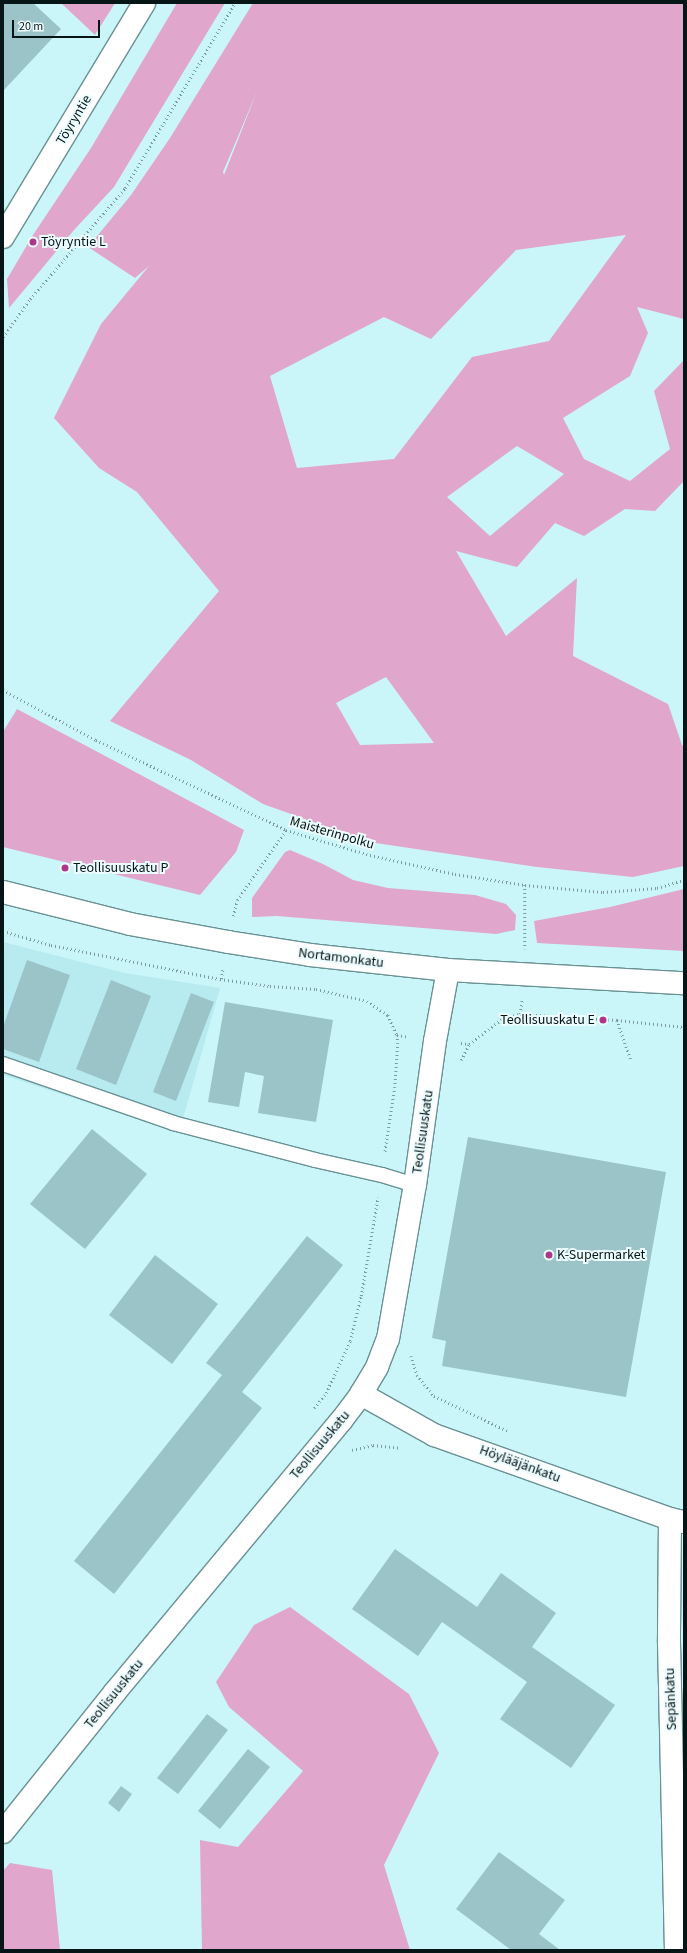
<!DOCTYPE html>
<html>
<head>
<meta charset="utf-8">
<style>
	body { margin:0 }
	#map { position:relative; width:687px; height:1953px; overflow:hidden; background:#cbf6f9; font-family:"Source Sans 3",sans-serif }
	div>[style] { position:absolute }
	.built>* { inset:0; background:#b7ebef }
	.green>* { inset:0; background:#e0a6cb }
	.building>* { inset:0; background:#9bc4c8 }
	.path>* { height:2.5px; margin-top:-1.25px; transform-origin:0; background:repeating-linear-gradient(90deg,#7c9b9e 0 1px,transparent 0 4px) }
	.roads { filter:drop-shadow(1px 0 #699194) drop-shadow(-1px 0 #699194) drop-shadow(0 1px #699194) drop-shadow(0 -1px #699194) }
	.lane>* { height:14px; margin:-7px; padding:0 7px; transform-origin:7px; border-radius:7px; background:#fff }
	.street>* { height:22px; margin:-11px; padding:0 11px; transform-origin:11px; border-radius:11px; background:#fff }
	.secondary>* { height:22px; margin:-11px; padding:0 11px; transform-origin:11px; border-radius:11px; background:#fff }
	.dots>* { width:11px; height:11px; translate:-50% -50%; box-sizing:border-box; border:2px solid #edfdff; border-radius:50% }
	span { translate:-50% -50%; white-space:nowrap; text-align:center; line-height:1.15; -webkit-text-stroke:4px #edfdff; paint-order:stroke }
	.street-label { font-size:14px; color:#061516 }
	.poi-label { font-size:14px; color:#061516 }
	.left { translate:0 -50%; text-align:left }
	.right { translate:-100% -50%; text-align:right }
	.frame { position:absolute; inset:0; border:4px solid #061516; pointer-events:none }
	.scale { position:absolute; left:12px; top:20px; width:88px; height:18px; box-sizing:border-box; border:2px solid #061516; border-top:0; padding-left:5px; font-size:12px; line-height:14px; white-space:nowrap; color:#061516; -webkit-text-stroke:3px #edfdff; paint-order:stroke }
</style>
</head>
<body>
<div id="map">
	<div class="built">
		<div style="clip-path:polygon(3px 942px,125px 973px,220px 988px,179px 1133px,3px 1075px)"></div>
	</div>
	<div class="green">
		<div style="clip-path:polygon(61px 3px,115px 3px,95px 35px)"></div>
		<div style="clip-path:polygon(177px 3px,225px 3px,114px 187px,74px 230px,9px 308px,7px 279px,33px 235px,91px 148px)"></div>
		<div style="clip-path:polygon(evenodd,253px 3px,684px 3px,684px 319px,637px 307px,648px 333px,630px 376px,563px 418px,584px 459px,630px 481px,670px 449px,654px 391px,684px 360px,684px 481px,655px 511px,625px 509px,584px 536px,555px 523px,517px 567px,456px 551px,506px 636px,577px 578px,573px 656px,668px 704px,682px 745px,684px 746px,684px 866px,633px 877px,537px 867px,369px 842px,263px 804px,191px 760px,110px 721px,219px 591px,137px 492px,99px 468px,54px 418px,101px 324px,149px 266px,135px 278px,88px 247px,131px 195px,170px 138px,253px 3px,258px 89px,224px 175px,223px 172px,258px 89px,253px 3px,626px 235px,549px 341px,472px 357px,394px 459px,297px 468px,270px 376px,384px 317px,431px 339px,516px 250px,626px 235px,253px 3px,517px 446px,564px 474px,490px 536px,447px 497px,517px 446px,253px 3px,386px 677px,434px 743px,360px 745px,336px 703px,386px 677px)"></div>
		<div style="clip-path:polygon(17px 709px,244px 830px,236px 852px,200px 895px,3px 847px,3px 732px)"></div>
		<div style="clip-path:polygon(290px 850px,323px 864px,353px 880px,388px 888px,475px 895px,506px 904px,516px 915px,515px 930px,496px 934px,277px 916px,252px 917px,252px 898px,285px 852px)"></div>
		<div style="clip-path:polygon(684px 889px,684px 951px,537px 943px,534px 921px,610px 907px)"></div>
		<div style="clip-path:polygon(290px 1607px,409px 1694px,439px 1753px,384px 1865px,410px 1950px,202px 1950px,200px 1840px,238px 1847px,303px 1771px,229px 1707px,216px 1682px,254px 1625px)"></div>
		<div style="clip-path:polygon(10px 1863px,52px 1870px,60px 1950px,3px 1950px,3px 1871px)"></div>
	</div>
	<div class="building">
		<div style="clip-path:polygon(3px 3px,33px 3px,61px 29px,3px 91px)"></div>
		<div style="clip-path:polygon(27px 960px,70px 975px,39px 1062px,3px 1049px,3px 1027px)"></div>
		<div style="clip-path:polygon(111px 980px,151px 996px,116px 1085px,76px 1069px)"></div>
		<div style="clip-path:polygon(191px 993px,214px 1002px,176px 1101px,153px 1092px)"></div>
		<div style="clip-path:polygon(225px 1002px,333px 1020px,316px 1122px,258px 1113px,264px 1076px,245px 1072px,239px 1107px,208px 1102px)"></div>
		<div style="clip-path:polygon(92px 1129px,147px 1174px,85px 1249px,30px 1204px)"></div>
		<div style="clip-path:polygon(468px 1137px,666px 1172px,626px 1397px,442px 1366px,446px 1341px,432px 1338px)"></div>
		<div style="clip-path:polygon(307px 1236px,343px 1265px,242px 1392px,262px 1408px,114px 1594px,74px 1561px,222px 1375px,206px 1363px)"></div>
		<div style="clip-path:polygon(155px 1255px,218px 1304px,172px 1364px,109px 1315px)"></div>
		<div style="clip-path:polygon(395px 1549px,477px 1607px,501px 1573px,556px 1613px,532px 1647px,615px 1705px,571px 1768px,500px 1719px,527px 1682px,442px 1622px,418px 1656px,352px 1609px)"></div>
		<div style="clip-path:polygon(207px 1714px,228px 1730px,178px 1794px,157px 1778px)"></div>
		<div style="clip-path:polygon(248px 1749px,270px 1767px,220px 1829px,198px 1811px)"></div>
		<div style="clip-path:polygon(121px 1786px,132px 1794px,119px 1812px,108px 1803px)"></div>
		<div style="clip-path:polygon(499px 1852px,565px 1900px,539px 1934px,560px 1950px,511px 1950px,456px 1909px)"></div>
	</div>
	<div class="path">
		<div style="left:3px;top:337px;width:47px;rotate:-54.6deg"></div>
		<div style="left:30px;top:299px;width:146px;rotate:-49.4deg"></div>
		<div style="left:125px;top:188px;width:215px;rotate:-59.3deg"></div>
		<div style="left:3px;top:690px;width:106px;rotate:28.3deg"></div>
		<div style="left:96px;top:740px;width:210px;rotate:25.3deg"></div>
		<div style="left:286px;top:830px;width:88px;rotate:16.6deg"></div>
		<div style="left:370px;top:855px;width:87px;rotate:12.6deg"></div>
		<div style="left:455px;top:874px;width:71px;rotate:8.9deg"></div>
		<div style="left:525px;top:885px;width:78px;rotate:5.1deg"></div>
		<div style="left:603px;top:892px;width:54px;rotate:-4.2deg"></div>
		<div style="left:657px;top:888px;width:28px;rotate:-17deg"></div>
		<div style="left:525px;top:885px;width:64px;rotate:90deg"></div>
		<div style="left:233px;top:916px;width:16px;rotate:-76deg"></div>
		<div style="left:237px;top:900px;width:85px;rotate:-55deg"></div>
		<div style="left:3px;top:931px;width:50px;rotate:16.3deg"></div>
		<div style="left:51px;top:945px;width:172px;rotate:11.4deg"></div>
		<div style="left:220px;top:979px;width:50px;rotate:8deg"></div>
		<div style="left:270px;top:986px;width:46px;rotate:3.7deg"></div>
		<div style="left:316px;top:989px;width:52px;rotate:13.2deg"></div>
		<div style="left:367px;top:1001px;width:25px;rotate:34deg"></div>
		<div style="left:388px;top:1015px;width:22px;rotate:66deg"></div>
		<div style="left:397px;top:1035px;width:8px;rotate:83deg"></div>
		<div style="left:398px;top:1043px;width:44px;rotate:93.9deg"></div>
		<div style="left:395px;top:1087px;width:67px;rotate:98.6deg"></div>
		<div style="left:221px;top:979px;width:11px;rotate:-80deg"></div>
		<div style="left:520px;top:1014px;width:14px;rotate:-82deg"></div>
		<div style="left:617px;top:1020px;width:42px;rotate:70.7deg"></div>
		<div style="left:397px;top:1035px;width:12px;rotate:9deg"></div>
		<div style="left:461px;top:1043px;width:8px;rotate:7deg"></div>
		<div style="left:469px;top:1044px;width:41px;rotate:-37.1deg"></div>
		<div style="left:502px;top:1019px;width:19px;rotate:-16deg"></div>
		<div style="left:520px;top:1014px;width:97px;rotate:3.5deg"></div>
		<div style="left:617px;top:1020px;width:67px;rotate:6deg"></div>
		<div style="left:461px;top:1060px;width:18px;rotate:-63deg"></div>
		<div style="left:411px;top:1356px;width:20px;rotate:72deg"></div>
		<div style="left:417px;top:1375px;width:27px;rotate:51deg"></div>
		<div style="left:434px;top:1396px;width:82px;rotate:25.3deg"></div>
		<div style="left:314px;top:1408px;width:19px;rotate:-51deg"></div>
		<div style="left:326px;top:1393px;width:57px;rotate:-65.2deg"></div>
		<div style="left:350px;top:1341px;width:46px;rotate:-76.3deg"></div>
		<div style="left:361px;top:1296px;width:100px;rotate:-80.3deg"></div>
		<div style="left:352px;top:1450px;width:22px;rotate:-13deg"></div>
		<div style="left:373px;top:1445px;width:27px;rotate:6deg"></div>
	</div>
	<div class="roads">
		<div class="lane">
			<div style="left:3px;top:1064px;width:180px;rotate:19.1deg"></div>
			<div style="left:173px;top:1123px;width:147px;rotate:14.6deg"></div>
			<div style="left:315px;top:1160px;width:69px;rotate:12.6deg"></div>
			<div style="left:382px;top:1175px;width:34px;rotate:17deg"></div>
		</div>
		<div class="street">
			<div style="left:361px;top:1394px;width:84px;rotate:29.3deg"></div>
			<div style="left:434px;top:1435px;width:251px;rotate:19.6deg"></div>
			<div style="left:670px;top:1519px;width:14px;rotate:12deg"></div>
			<div style="left:670px;top:1519px;width:124px;rotate:90.5deg"></div>
			<div style="left:669px;top:1643px;width:307px;rotate:88.7deg"></div>
			<div style="left:3px;top:1832px;width:179px;rotate:-51.3deg"></div>
			<div style="left:115px;top:1692px;width:353px;rotate:-50.2deg"></div>
			<div style="left:341px;top:1421px;width:34px;rotate:-53deg"></div>
			<div style="left:361px;top:1394px;width:31px;rotate:-59deg"></div>
			<div style="left:377px;top:1367px;width:30px;rotate:-69deg"></div>
			<div style="left:388px;top:1339px;width:156px;rotate:-80.1deg"></div>
			<div style="left:415px;top:1185px;width:145px;rotate:-82.1deg"></div>
			<div style="left:435px;top:1041px;width:72px;rotate:-79.6deg"></div>
		</div>
		<div class="secondary">
			<div style="left:3px;top:237px;width:273px;rotate:-58.9deg"></div>
			<div style="left:3px;top:892px;width:131px;rotate:14.1deg"></div>
			<div style="left:130px;top:924px;width:100px;rotate:10.4deg"></div>
			<div style="left:228px;top:942px;width:83px;rotate:9deg"></div>
			<div style="left:310px;top:955px;width:139px;rotate:6.2deg"></div>
			<div style="left:448px;top:970px;width:236px;rotate:3.2deg"></div>
		</div>
	</div>
	<div class="dots">
		<div style="left:33px;top:242px;background:#ad368c"></div>
		<div style="left:65px;top:868px;background:#ad368c"></div>
		<div style="left:603px;top:1020px;background:#ad368c"></div>
		<div style="left:549px;top:1255px;background:#ad368c"></div>
	</div>
	<div class="street-label">
		<span style="left:74px;top:120px;rotate:-59deg">Töyryntie</span>
		<span style="left:332px;top:833px;rotate:16deg">Maisterinpolku</span>
		<span style="left:341px;top:958px;rotate:7deg">Nortamonkatu</span>
		<span style="left:423px;top:1132px;rotate:-82deg">Teollisuuskatu</span>
		<span style="left:320px;top:1445px;rotate:-50deg">Teollisuuskatu</span>
		<span style="left:520px;top:1464px;rotate:20deg">Höylääjänkatu</span>
		<span style="left:114px;top:1694px;rotate:-51deg">Teollisuuskatu</span>
		<span style="left:671px;top:1699px;rotate:-92deg">Sepänkatu</span>
	</div>
	<div class="poi-label">
		<span class="left" style="left:41px;top:242px">Töyryntie L</span>
		<span class="left" style="left:73px;top:868px">Teollisuuskatu P</span>
		<span class="right" style="left:595px;top:1020px">Teollisuuskatu E</span>
		<span class="left" style="left:557px;top:1255px">K-Supermarket</span>
	</div>
	<div class="frame"></div>
	<div class="scale">20 m</div>
</div>
</body>
</html>
